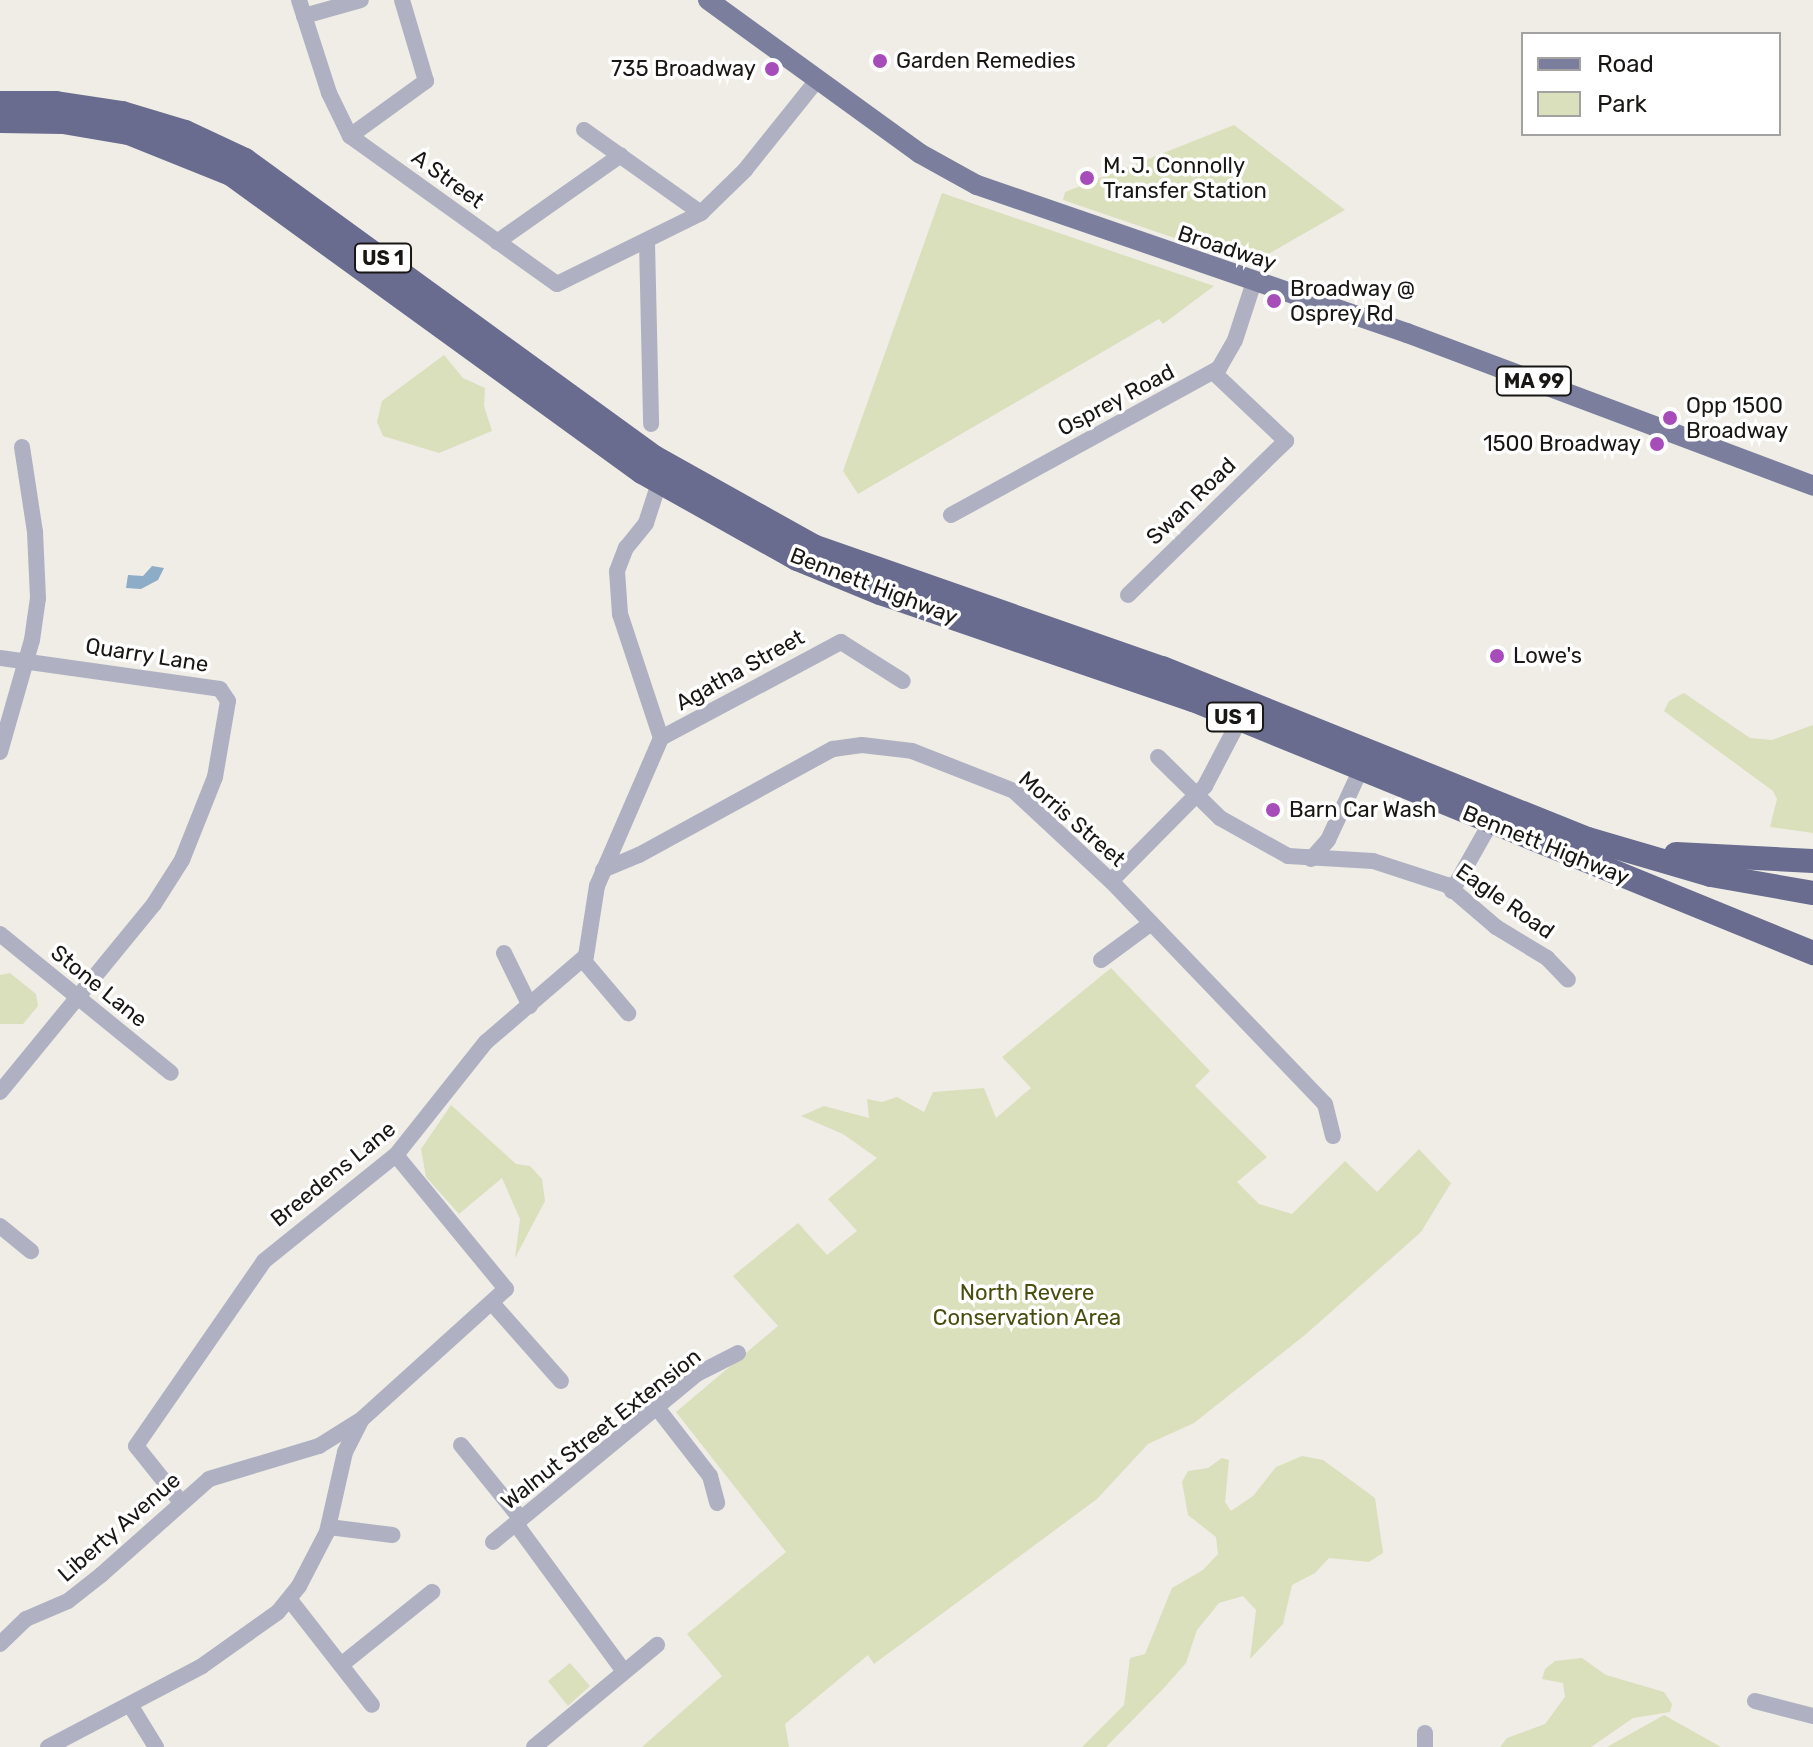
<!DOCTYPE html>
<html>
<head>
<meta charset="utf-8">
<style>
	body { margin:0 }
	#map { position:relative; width:1813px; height:1747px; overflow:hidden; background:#efede6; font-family:Rubik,sans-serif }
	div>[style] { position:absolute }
	.green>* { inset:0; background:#dae0bc }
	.water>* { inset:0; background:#8cacc7 }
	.minor>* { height:16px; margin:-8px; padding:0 8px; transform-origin:8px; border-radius:8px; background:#afb1c2 }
	.major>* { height:20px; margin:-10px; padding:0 10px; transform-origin:10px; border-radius:10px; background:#7b7e9c }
	.highway>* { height:24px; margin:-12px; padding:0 12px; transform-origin:12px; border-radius:12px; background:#696c8e }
	.dots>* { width:22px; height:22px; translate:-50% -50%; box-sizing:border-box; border:4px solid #fff; border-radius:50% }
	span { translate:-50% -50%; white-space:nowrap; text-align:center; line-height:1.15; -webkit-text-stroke:7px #fff; paint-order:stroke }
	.shield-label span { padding:2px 6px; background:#fff; border:2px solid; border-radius:6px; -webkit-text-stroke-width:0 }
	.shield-label { font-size:20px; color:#181715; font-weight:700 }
	.poi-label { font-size:22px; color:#181715 }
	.left { translate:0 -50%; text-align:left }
	.right { translate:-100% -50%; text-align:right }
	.street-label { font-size:22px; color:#181715 }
	.park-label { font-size:22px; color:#494e0f }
	.legend { position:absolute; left:1521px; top:32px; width:260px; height:104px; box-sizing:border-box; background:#fff; border:2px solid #a3a2a1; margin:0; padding:10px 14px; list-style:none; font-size:24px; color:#181715 }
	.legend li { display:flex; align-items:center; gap:16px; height:40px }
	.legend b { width:40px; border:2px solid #a3a2a1 }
</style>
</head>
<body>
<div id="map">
	<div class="green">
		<div style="clip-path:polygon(1234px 125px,1345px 210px,1251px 264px,1063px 200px,1065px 192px)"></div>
		<div style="clip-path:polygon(942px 193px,1214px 286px,1163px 324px,1159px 319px,858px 494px,843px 471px)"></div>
		<div style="clip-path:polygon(444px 355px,463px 378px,485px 388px,484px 406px,492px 431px,439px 453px,383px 436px,377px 422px,382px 401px)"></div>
		<div style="clip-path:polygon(1684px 693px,1750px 738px,1772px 740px,1813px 725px,1813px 833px,1770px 827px,1777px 799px,1773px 791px,1664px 711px,1669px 701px)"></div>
		<div style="clip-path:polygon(1111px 968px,1210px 1071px,1195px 1086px,1267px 1157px,1237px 1182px,1259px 1204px,1292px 1214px,1345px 1161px,1377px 1192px,1419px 1149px,1451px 1183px,1421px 1232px,1305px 1335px,1194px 1423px,1148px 1444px,1097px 1499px,874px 1664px,868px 1655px,785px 1724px,789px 1747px,642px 1747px,722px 1676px,687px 1634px,786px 1552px,676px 1412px,778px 1326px,733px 1276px,798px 1223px,827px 1255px,857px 1231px,828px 1199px,877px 1158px,843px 1134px,801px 1116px,824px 1106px,869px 1118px,867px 1099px,882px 1102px,897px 1097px,924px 1112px,933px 1092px,984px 1088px,996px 1118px,1031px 1088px,1002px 1057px)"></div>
		<div style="clip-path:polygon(10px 973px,36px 994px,38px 1006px,23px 1024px,0 1024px,0 975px)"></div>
		<div style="clip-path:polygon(451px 1105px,516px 1164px,530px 1166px,542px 1179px,545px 1201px,515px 1258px,520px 1219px,502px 1178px,459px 1214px,426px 1177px,421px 1149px)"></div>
		<div style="clip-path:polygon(1302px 1456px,1323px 1460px,1375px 1498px,1383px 1553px,1369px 1562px,1329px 1558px,1315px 1573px,1292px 1585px,1283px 1624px,1250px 1659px,1256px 1610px,1243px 1596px,1219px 1603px,1197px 1630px,1186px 1663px,1163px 1689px,1106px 1747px,1082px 1747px,1124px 1705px,1130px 1658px,1145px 1654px,1172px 1588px,1203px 1570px,1218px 1554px,1216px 1537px,1188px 1515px,1182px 1482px,1188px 1471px,1208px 1468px,1222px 1458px,1229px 1460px,1225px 1502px,1231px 1511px,1253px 1496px,1276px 1467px)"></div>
		<div style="clip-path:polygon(1582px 1658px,1606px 1675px,1664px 1692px,1672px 1704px,1670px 1712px,1633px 1718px,1591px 1747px,1500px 1747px,1507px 1738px,1545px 1724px,1565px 1697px,1563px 1683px,1542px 1679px,1545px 1669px,1555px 1661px)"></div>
		<div style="clip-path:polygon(570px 1663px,590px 1686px,568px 1706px,548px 1681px)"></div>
		<div style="clip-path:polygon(1664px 1715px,1721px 1747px,1607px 1747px)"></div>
	</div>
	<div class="water">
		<div style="clip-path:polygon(152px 566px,164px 568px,158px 580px,141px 589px,126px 588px,128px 575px,143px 576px)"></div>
	</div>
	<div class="minor">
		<div style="left:299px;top:0;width:98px;rotate:72.1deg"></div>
		<div style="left:329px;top:93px;width:48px;rotate:64deg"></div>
		<div style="left:350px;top:136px;width:254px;rotate:35.6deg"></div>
		<div style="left:557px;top:284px;width:161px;rotate:-26.2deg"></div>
		<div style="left:701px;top:213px;width:62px;rotate:-44.3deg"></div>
		<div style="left:745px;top:170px;width:117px;rotate:-51.3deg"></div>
		<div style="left:304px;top:16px;width:59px;rotate:-15.7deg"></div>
		<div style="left:584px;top:130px;width:143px;rotate:35.4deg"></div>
		<div style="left:350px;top:136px;width:94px;rotate:-35.9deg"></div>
		<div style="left:426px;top:81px;width:84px;rotate:-106.5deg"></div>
		<div style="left:497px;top:242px;width:151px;rotate:-35.1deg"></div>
		<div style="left:647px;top:242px;width:182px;rotate:88.7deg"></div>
		<div style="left:951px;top:515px;width:306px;rotate:-28.7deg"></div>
		<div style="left:1219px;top:368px;width:32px;rotate:-60deg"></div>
		<div style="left:1235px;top:340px;width:61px;rotate:-71.9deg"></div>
		<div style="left:1128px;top:595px;width:221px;rotate:-44.3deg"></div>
		<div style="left:1286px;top:441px;width:100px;rotate:-136.6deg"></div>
		<div style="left:0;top:658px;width:222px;rotate:8deg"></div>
		<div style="left:220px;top:689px;width:14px;rotate:56deg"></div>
		<div style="left:228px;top:701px;width:77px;rotate:99.7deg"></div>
		<div style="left:215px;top:777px;width:89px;rotate:111.7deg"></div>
		<div style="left:182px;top:860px;width:52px;rotate:122.5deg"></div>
		<div style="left:154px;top:904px;width:243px;rotate:129.3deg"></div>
		<div style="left:661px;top:738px;width:204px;rotate:-28.1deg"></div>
		<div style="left:841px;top:642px;width:73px;rotate:32.2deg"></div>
		<div style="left:0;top:752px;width:116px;rotate:-74.1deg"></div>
		<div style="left:32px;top:640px;width:42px;rotate:-81.9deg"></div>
		<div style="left:38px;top:598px;width:66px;rotate:-92.6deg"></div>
		<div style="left:35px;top:532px;width:86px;rotate:-98.7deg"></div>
		<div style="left:1158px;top:757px;width:87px;rotate:44.5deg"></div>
		<div style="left:1220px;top:818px;width:78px;rotate:29.2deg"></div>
		<div style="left:1288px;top:856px;width:85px;rotate:3.4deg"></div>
		<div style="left:1373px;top:861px;width:78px;rotate:18deg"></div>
		<div style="left:1447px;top:885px;width:65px;rotate:40.6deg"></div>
		<div style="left:1496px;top:927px;width:60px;rotate:31.3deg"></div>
		<div style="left:1547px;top:958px;width:30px;rotate:46deg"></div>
		<div style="left:1311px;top:859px;width:25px;rotate:-48deg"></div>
		<div style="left:1328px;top:840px;width:78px;rotate:-65.1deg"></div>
		<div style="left:603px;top:870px;width:39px;rotate:-23deg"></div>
		<div style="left:639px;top:855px;width:221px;rotate:-28.7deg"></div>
		<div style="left:833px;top:749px;width:29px;rotate:-8deg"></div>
		<div style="left:862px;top:745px;width:50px;rotate:6.8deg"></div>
		<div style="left:912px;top:751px;width:110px;rotate:21.4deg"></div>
		<div style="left:1014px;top:791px;width:132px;rotate:42.9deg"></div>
		<div style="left:1111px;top:881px;width:309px;rotate:46.2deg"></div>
		<div style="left:1325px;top:1104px;width:33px;rotate:76deg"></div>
		<div style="left:1111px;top:881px;width:134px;rotate:-45.3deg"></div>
		<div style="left:1205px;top:786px;width:76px;rotate:-62.4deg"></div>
		<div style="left:1452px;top:891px;width:79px;rotate:-60.5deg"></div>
		<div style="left:0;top:934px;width:220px;rotate:39.1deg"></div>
		<div style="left:504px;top:953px;width:59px;rotate:63.9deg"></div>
		<div style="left:583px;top:960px;width:70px;rotate:49.7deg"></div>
		<div style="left:1101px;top:960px;width:61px;rotate:-36.3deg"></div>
		<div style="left:0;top:1226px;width:40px;rotate:39deg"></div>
		<div style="left:492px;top:1303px;width:104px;rotate:48.5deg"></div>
		<div style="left:658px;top:1409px;width:85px;rotate:52.2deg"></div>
		<div style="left:710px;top:1476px;width:28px;rotate:75deg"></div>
		<div style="left:461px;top:1445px;width:95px;rotate:51deg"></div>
		<div style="left:180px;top:1501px;width:70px;rotate:-128.7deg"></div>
		<div style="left:136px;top:1446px;width:225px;rotate:-55.3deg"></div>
		<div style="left:264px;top:1261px;width:169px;rotate:-38.8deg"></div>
		<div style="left:396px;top:1155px;width:144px;rotate:-51.5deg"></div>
		<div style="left:486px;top:1042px;width:132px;rotate:-40.7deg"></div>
		<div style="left:586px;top:956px;width:71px;rotate:-81.1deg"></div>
		<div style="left:597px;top:886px;width:161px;rotate:-66.6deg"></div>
		<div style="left:661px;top:738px;width:131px;rotate:-108.3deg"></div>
		<div style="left:620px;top:614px;width:43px;rotate:-94deg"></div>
		<div style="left:617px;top:571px;width:25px;rotate:-69deg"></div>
		<div style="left:626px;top:548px;width:32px;rotate:-51deg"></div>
		<div style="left:646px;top:523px;width:42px;rotate:-72deg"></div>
		<div style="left:516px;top:1524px;width:181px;rotate:53.8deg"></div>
		<div style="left:329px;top:1527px;width:64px;rotate:7.2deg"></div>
		<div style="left:493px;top:1542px;width:264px;rotate:-39.5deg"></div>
		<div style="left:697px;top:1374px;width:46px;rotate:-27.1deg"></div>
		<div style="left:290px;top:1600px;width:133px;rotate:52deg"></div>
		<div style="left:0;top:1644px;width:36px;rotate:-44deg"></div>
		<div style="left:26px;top:1619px;width:46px;rotate:-23.2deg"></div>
		<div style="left:68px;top:1601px;width:42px;rotate:-38.2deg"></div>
		<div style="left:101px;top:1575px;width:144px;rotate:-41.6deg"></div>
		<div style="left:209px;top:1479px;width:115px;rotate:-16.7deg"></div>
		<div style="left:319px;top:1446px;width:47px;rotate:-32deg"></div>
		<div style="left:341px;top:1665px;width:117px;rotate:-38.7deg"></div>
		<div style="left:1755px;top:1701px;width:60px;rotate:14.5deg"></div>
		<div style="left:132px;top:1708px;width:46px;rotate:58.4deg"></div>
		<div style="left:48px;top:1747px;width:174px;rotate:-27.7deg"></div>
		<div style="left:202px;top:1666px;width:93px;rotate:-35.4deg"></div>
		<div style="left:278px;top:1612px;width:33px;rotate:-51deg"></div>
		<div style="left:299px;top:1586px;width:61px;rotate:-62.6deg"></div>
		<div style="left:327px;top:1532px;width:82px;rotate:-77.3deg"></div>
		<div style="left:345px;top:1452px;width:37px;rotate:-63deg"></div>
		<div style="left:362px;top:1419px;width:194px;rotate:-42.1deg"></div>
		<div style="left:506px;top:1289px;width:173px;rotate:-129.4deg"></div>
		<div style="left:534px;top:1747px;width:160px;rotate:-39.7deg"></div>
		<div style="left:1425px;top:1747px;width:14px;rotate:-90deg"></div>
	</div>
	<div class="major">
		<div style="left:708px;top:0;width:261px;rotate:35.9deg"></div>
		<div style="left:919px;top:153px;width:66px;rotate:28.9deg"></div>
		<div style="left:977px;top:185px;width:455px;rotate:19deg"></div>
		<div style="left:1407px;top:333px;width:434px;rotate:20.6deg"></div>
	</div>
	<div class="highway">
		<div style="left:0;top:103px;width:56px"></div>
		<div style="left:56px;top:103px;width:67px;rotate:8.6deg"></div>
		<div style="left:122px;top:113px;width:66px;rotate:16.8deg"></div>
		<div style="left:185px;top:132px;width:66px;rotate:25deg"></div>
		<div style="left:245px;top:160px;width:505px;rotate:35.99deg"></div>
		<div style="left:654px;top:457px;width:182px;rotate:29.2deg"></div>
		<div style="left:813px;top:546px;width:370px;rotate:19.3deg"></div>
		<div style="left:1162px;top:668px;width:459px;rotate:21.9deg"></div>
		<div style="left:1588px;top:839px;width:128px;rotate:16.3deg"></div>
		<div style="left:1711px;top:875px;width:104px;rotate:10deg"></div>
		<div style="left:0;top:121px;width:63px;rotate:0.9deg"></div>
		<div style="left:63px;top:122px;width:67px;rotate:9.5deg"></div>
		<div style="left:129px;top:133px;width:110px;rotate:21.9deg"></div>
		<div style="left:231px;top:174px;width:508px;rotate:35.94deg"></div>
		<div style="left:642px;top:472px;width:178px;rotate:29.3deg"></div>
		<div style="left:797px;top:559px;width:90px;rotate:22.3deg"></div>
		<div style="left:880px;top:593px;width:331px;rotate:18.9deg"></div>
		<div style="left:1193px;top:700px;width:670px;rotate:22.2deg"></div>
		<div style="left:1676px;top:854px;width:137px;rotate:2.9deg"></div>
	</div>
	<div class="dots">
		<div style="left:880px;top:61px;background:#a74dba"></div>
		<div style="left:772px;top:69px;background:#a74dba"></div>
		<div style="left:1087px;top:178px;background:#a74dba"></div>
		<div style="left:1274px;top:301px;background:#a74dba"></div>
		<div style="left:1670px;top:418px;background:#a74dba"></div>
		<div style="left:1657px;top:444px;background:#a74dba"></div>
		<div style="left:1497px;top:656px;background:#a74dba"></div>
		<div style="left:1273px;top:810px;background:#a74dba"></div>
	</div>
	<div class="shield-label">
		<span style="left:383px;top:258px">US 1</span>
		<span style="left:1534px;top:381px">MA 99</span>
		<span style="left:1235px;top:717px">US 1</span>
	</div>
	<div class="poi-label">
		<span class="left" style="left:896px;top:61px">Garden Remedies</span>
		<span class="right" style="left:756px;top:69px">735 Broadway</span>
		<span class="left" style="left:1103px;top:178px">M. J. Connolly<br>Transfer Station</span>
		<span class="left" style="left:1290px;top:301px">Broadway @<br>Osprey Rd</span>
		<span class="left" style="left:1686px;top:418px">Opp 1500<br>Broadway</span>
		<span class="right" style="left:1641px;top:444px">1500 Broadway</span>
		<span class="left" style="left:1513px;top:656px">Lowe's</span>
		<span class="left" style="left:1289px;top:810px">Barn Car Wash</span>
	</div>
	<div class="street-label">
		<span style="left:448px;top:179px;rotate:36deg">A Street</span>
		<span style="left:1227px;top:248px;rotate:18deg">Broadway</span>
		<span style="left:1116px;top:400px;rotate:-28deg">Osprey Road</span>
		<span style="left:1191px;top:501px;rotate:-44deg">Swan Road</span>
		<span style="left:874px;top:586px;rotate:21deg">Bennett Highway</span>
		<span style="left:147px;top:655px;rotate:9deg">Quarry Lane</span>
		<span style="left:740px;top:670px;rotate:-29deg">Agatha Street</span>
		<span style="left:1072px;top:819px;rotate:41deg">Morris Street</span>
		<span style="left:1546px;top:845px;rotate:22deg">Bennett Highway</span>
		<span style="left:1505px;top:901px;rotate:35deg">Eagle Road</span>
		<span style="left:99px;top:986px;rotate:39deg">Stone Lane</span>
		<span style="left:333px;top:1174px;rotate:-39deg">Breedens Lane</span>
		<span style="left:601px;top:1429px;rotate:-38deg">Walnut Street Extension</span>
		<span style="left:119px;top:1527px;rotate:-41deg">Liberty Avenue</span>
	</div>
	<div class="park-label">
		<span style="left:1027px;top:1305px">North Revere<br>Conservation Area</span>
	</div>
	<ul class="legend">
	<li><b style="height:10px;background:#7b7e9c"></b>Road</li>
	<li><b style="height:22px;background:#dae0bc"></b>Park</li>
	</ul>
</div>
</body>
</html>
